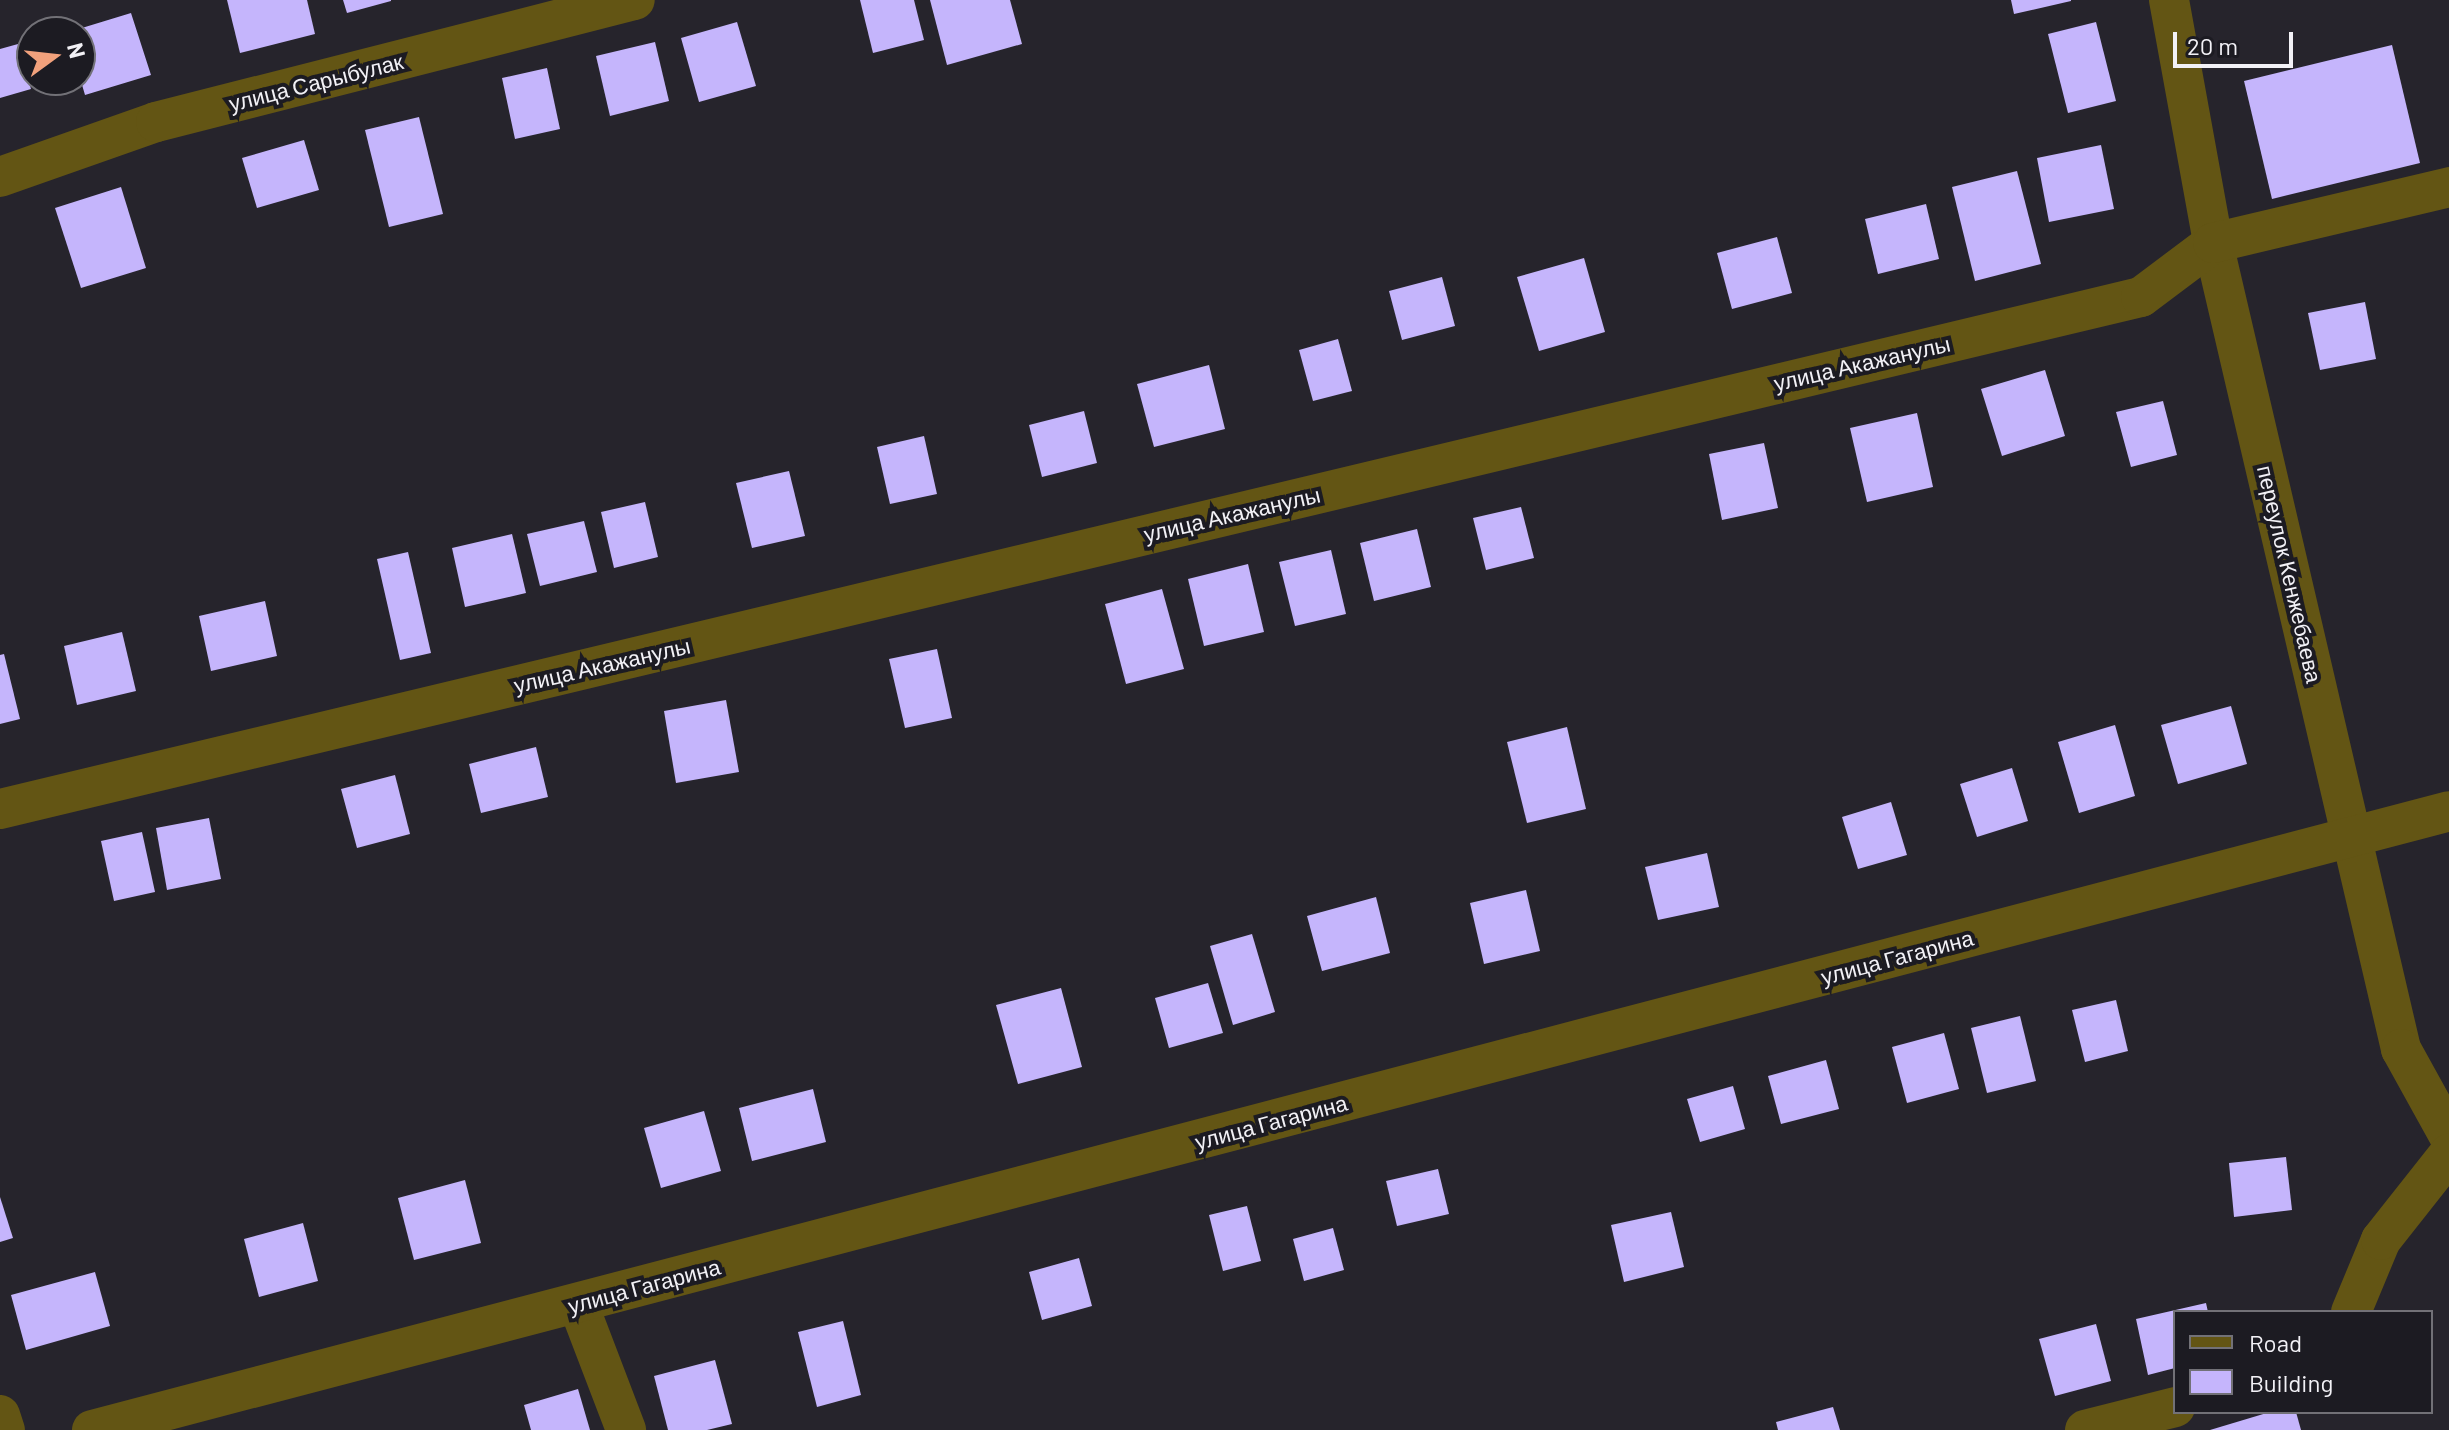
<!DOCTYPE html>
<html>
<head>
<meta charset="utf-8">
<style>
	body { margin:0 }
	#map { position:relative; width:2449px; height:1430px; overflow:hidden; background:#26242c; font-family:Barlow,sans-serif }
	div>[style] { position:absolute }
	.building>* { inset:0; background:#c5b5fc }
	.minor>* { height:40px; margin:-20px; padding:0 20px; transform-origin:20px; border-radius:20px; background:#635514 }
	span { translate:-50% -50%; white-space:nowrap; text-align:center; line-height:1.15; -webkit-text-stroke:8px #1c1b22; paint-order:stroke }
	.street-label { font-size:22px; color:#f2f1f6 }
	.legend { position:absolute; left:2173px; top:1310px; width:260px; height:104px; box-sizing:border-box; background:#1c1b22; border:2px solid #727177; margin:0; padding:10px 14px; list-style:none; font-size:24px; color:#f2f1f6 }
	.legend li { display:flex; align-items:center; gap:16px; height:40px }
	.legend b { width:40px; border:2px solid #727177 }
	.north { position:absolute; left:16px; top:16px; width:80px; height:80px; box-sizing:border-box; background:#1c1b22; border:2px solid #727177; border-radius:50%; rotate:75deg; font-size:22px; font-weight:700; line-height:32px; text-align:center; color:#f2f1f6 }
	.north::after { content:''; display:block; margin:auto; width:28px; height:36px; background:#f1a17c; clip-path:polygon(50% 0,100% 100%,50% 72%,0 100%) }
	.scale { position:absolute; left:2173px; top:32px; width:120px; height:36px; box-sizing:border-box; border:4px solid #f2f1f6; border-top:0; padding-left:10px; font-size:24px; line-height:28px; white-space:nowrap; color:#f2f1f6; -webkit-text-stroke:6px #1c1b22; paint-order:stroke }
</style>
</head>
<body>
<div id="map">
	<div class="building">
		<div style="clip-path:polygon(227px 0,307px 0,315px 34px,240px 53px)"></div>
		<div style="clip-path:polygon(343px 0,391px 0,391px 1px,347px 13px)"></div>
		<div style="clip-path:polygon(860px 0,914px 0,924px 40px,873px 53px)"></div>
		<div style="clip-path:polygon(930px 0,1010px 0,1022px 44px,947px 65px)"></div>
		<div style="clip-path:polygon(2011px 0,2071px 0,2071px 1px,2014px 14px)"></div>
		<div style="clip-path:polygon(131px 13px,151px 75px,85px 95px,80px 78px,80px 32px,72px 31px)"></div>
		<div style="clip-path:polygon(737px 22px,756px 86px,699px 102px,681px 38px)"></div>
		<div style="clip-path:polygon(2096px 22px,2116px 101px,2068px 113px,2048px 34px)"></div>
		<div style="clip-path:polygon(655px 42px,669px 101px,610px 116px,596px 56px)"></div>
		<div style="clip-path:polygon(18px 44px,31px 89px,0 98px,0 49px)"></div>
		<div style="clip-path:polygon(2392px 45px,2420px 163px,2272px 199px,2244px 81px)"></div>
		<div style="clip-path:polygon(547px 68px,560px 129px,515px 139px,502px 78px)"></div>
		<div style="clip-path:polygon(419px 117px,443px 214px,389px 227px,365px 130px)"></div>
		<div style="clip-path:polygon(304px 140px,319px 190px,257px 208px,242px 158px)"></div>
		<div style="clip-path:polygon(2101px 145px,2114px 209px,2049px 222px,2037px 158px)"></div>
		<div style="clip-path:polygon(2017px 171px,2041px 264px,1975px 281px,1952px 187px)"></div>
		<div style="clip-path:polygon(121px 187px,146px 268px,81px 288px,55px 208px)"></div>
		<div style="clip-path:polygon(1926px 204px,1939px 259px,1878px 274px,1865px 219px)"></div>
		<div style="clip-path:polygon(1777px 237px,1792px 293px,1732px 309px,1717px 253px)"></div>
		<div style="clip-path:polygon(1584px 258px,1605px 332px,1539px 351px,1517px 277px)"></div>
		<div style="clip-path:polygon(1442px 277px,1455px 326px,1402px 340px,1389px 291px)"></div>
		<div style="clip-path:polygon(2365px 302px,2376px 359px,2320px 370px,2308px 313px)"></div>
		<div style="clip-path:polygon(1338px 339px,1352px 391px,1313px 401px,1299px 350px)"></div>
		<div style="clip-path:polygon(1209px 365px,1225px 429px,1154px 447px,1137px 384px)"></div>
		<div style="clip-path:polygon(2045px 370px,2065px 436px,2002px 456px,1981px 389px)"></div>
		<div style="clip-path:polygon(2163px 401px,2177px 455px,2131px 467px,2116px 412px)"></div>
		<div style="clip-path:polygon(1084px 411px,1097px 463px,1042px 477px,1029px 425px)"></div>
		<div style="clip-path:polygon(1917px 413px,1933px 487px,1867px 502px,1850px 428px)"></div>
		<div style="clip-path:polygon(924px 436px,937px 494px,890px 504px,877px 447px)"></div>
		<div style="clip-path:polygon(1764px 443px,1778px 508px,1722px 520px,1709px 454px)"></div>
		<div style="clip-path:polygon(789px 471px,805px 536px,752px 548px,736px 483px)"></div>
		<div style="clip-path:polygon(645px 502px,658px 557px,614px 568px,601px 512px)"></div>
		<div style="clip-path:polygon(1521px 507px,1534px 558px,1486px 570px,1473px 518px)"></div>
		<div style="clip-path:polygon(584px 521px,597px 572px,540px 586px,527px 534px)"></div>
		<div style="clip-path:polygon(1417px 529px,1431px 587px,1374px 601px,1360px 543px)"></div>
		<div style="clip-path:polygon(512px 534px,526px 593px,465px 607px,452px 548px)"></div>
		<div style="clip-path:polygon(1331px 550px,1346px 614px,1295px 626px,1279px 562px)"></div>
		<div style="clip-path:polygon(408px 552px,431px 653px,400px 660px,377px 559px)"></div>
		<div style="clip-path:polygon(1248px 564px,1264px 632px,1204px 646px,1188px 579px)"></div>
		<div style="clip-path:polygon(1162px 589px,1184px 669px,1126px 684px,1105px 604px)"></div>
		<div style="clip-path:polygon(265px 601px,277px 656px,211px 671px,199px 616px)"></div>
		<div style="clip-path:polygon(122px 632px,136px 691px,77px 705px,64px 646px)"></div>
		<div style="clip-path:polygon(937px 649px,952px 718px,905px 728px,889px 659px)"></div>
		<div style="clip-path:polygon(4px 654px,20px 719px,0 724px,0 655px)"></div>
		<div style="clip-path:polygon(726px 700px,739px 772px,676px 783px,664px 711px)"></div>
		<div style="clip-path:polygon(2231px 706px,2247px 764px,2178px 784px,2161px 725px)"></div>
		<div style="clip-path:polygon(2115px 725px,2135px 796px,2079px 813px,2058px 742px)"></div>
		<div style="clip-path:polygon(1567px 727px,1586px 809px,1527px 823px,1507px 742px)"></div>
		<div style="clip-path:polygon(536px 747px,548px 797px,481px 813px,469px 764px)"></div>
		<div style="clip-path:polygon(2012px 768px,2028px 821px,1977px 837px,1960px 784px)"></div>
		<div style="clip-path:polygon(395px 775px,410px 834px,357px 848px,341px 789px)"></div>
		<div style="clip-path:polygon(1891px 802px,1907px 855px,1858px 869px,1842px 817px)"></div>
		<div style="clip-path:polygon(209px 818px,221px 879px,167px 890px,156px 828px)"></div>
		<div style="clip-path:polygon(142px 832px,155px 892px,114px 901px,101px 841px)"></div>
		<div style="clip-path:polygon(1707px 853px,1719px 907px,1658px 920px,1645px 867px)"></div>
		<div style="clip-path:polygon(1526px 890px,1540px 951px,1484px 964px,1470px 903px)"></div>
		<div style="clip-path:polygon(1376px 897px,1390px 953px,1322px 971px,1307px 916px)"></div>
		<div style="clip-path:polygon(1252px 934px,1275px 1012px,1233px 1025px,1210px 946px)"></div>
		<div style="clip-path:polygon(1208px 983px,1223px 1033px,1169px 1048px,1155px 998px)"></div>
		<div style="clip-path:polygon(1061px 988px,1082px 1067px,1018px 1084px,996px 1005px)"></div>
		<div style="clip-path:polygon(2116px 1000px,2128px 1051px,2085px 1062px,2072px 1010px)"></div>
		<div style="clip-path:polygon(2020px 1016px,2036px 1081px,1987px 1093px,1971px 1028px)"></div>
		<div style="clip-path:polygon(1944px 1033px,1959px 1089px,1907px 1103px,1892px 1047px)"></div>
		<div style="clip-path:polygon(1826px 1060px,1839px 1109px,1781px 1124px,1768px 1076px)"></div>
		<div style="clip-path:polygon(1733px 1086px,1745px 1129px,1700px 1142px,1687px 1099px)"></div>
		<div style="clip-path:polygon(813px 1089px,826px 1142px,752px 1161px,739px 1108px)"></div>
		<div style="clip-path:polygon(704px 1111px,721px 1171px,661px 1188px,644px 1128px)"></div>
		<div style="clip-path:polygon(2286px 1157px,2292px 1210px,2234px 1217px,2229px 1163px)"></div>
		<div style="clip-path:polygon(1438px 1169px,1449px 1214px,1397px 1226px,1386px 1181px)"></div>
		<div style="clip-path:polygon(465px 1180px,481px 1243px,414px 1260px,398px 1198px)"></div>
		<div style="clip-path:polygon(0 1197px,13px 1238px,0 1242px)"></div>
		<div style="clip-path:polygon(1247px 1206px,1261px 1261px,1223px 1271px,1209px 1215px)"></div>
		<div style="clip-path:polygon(1671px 1212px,1684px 1267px,1624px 1282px,1611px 1225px)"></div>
		<div style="clip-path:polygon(303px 1223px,318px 1281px,259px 1297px,244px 1239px)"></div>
		<div style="clip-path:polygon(1333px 1228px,1344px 1270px,1304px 1281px,1293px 1239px)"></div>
		<div style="clip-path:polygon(1079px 1258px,1092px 1306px,1042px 1320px,1029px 1272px)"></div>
		<div style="clip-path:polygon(95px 1272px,110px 1326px,26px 1350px,11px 1295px)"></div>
		<div style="clip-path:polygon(2206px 1303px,2208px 1312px,2175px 1312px,2175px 1368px,2148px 1375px,2136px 1319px)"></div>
		<div style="clip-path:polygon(843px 1321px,861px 1395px,817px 1407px,798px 1332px)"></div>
		<div style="clip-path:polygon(2096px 1324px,2111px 1381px,2055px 1396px,2039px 1339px)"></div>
		<div style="clip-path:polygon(715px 1360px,732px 1424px,707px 1430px,668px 1430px,654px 1376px)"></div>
		<div style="clip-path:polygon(578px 1389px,590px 1430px,531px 1430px,524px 1405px)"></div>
		<div style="clip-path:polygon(1833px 1407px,1840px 1430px,1778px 1430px,1776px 1422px)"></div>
		<div style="clip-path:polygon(2270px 1412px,2296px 1412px,2301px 1430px,2210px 1430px)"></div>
	</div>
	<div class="minor">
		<div style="left:2169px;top:0;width:247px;rotate:79.7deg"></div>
		<div style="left:2213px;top:243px;width:828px;rotate:76.87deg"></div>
		<div style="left:2401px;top:1049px;width:99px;rotate:61.1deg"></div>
		<div style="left:0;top:177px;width:165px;rotate:-19.4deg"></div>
		<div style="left:156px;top:122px;width:494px;rotate:-14.3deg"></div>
		<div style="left:0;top:809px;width:2201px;rotate:-13.45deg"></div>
		<div style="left:2141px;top:297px;width:90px;rotate:-36.9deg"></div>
		<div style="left:2213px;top:243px;width:243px;rotate:-13.3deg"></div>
		<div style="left:578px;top:1304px;width:135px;rotate:69.1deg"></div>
		<div style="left:2351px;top:1312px;width:78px;rotate:-67.4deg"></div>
		<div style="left:2381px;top:1240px;width:110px;rotate:-51.7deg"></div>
		<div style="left:0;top:1415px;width:16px;rotate:72deg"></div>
		<div style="left:92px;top:1430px;width:2437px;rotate:-14.71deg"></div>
		<div style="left:2085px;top:1430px;width:93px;rotate:-14.3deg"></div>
	</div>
	<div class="street-label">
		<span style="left:316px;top:82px;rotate:-14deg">улица Сарыбулак</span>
		<span style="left:1862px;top:363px;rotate:-13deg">улица Акажанулы</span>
		<span style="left:1232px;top:514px;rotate:-13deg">улица Акажанулы</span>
		<span style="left:2290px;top:574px;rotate:77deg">переулок Кенжебаева</span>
		<span style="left:602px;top:665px;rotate:-13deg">улица Акажанулы</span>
		<span style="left:1897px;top:957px;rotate:-15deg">улица Гагарина</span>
		<span style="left:1271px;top:1122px;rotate:-15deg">улица Гагарина</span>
		<span style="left:644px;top:1286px;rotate:-15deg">улица Гагарина</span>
	</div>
	<ul class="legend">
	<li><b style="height:10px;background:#635514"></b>Road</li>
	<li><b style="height:22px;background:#c5b5fc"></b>Building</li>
	</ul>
	<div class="north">N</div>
	<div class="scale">20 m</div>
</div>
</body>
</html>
